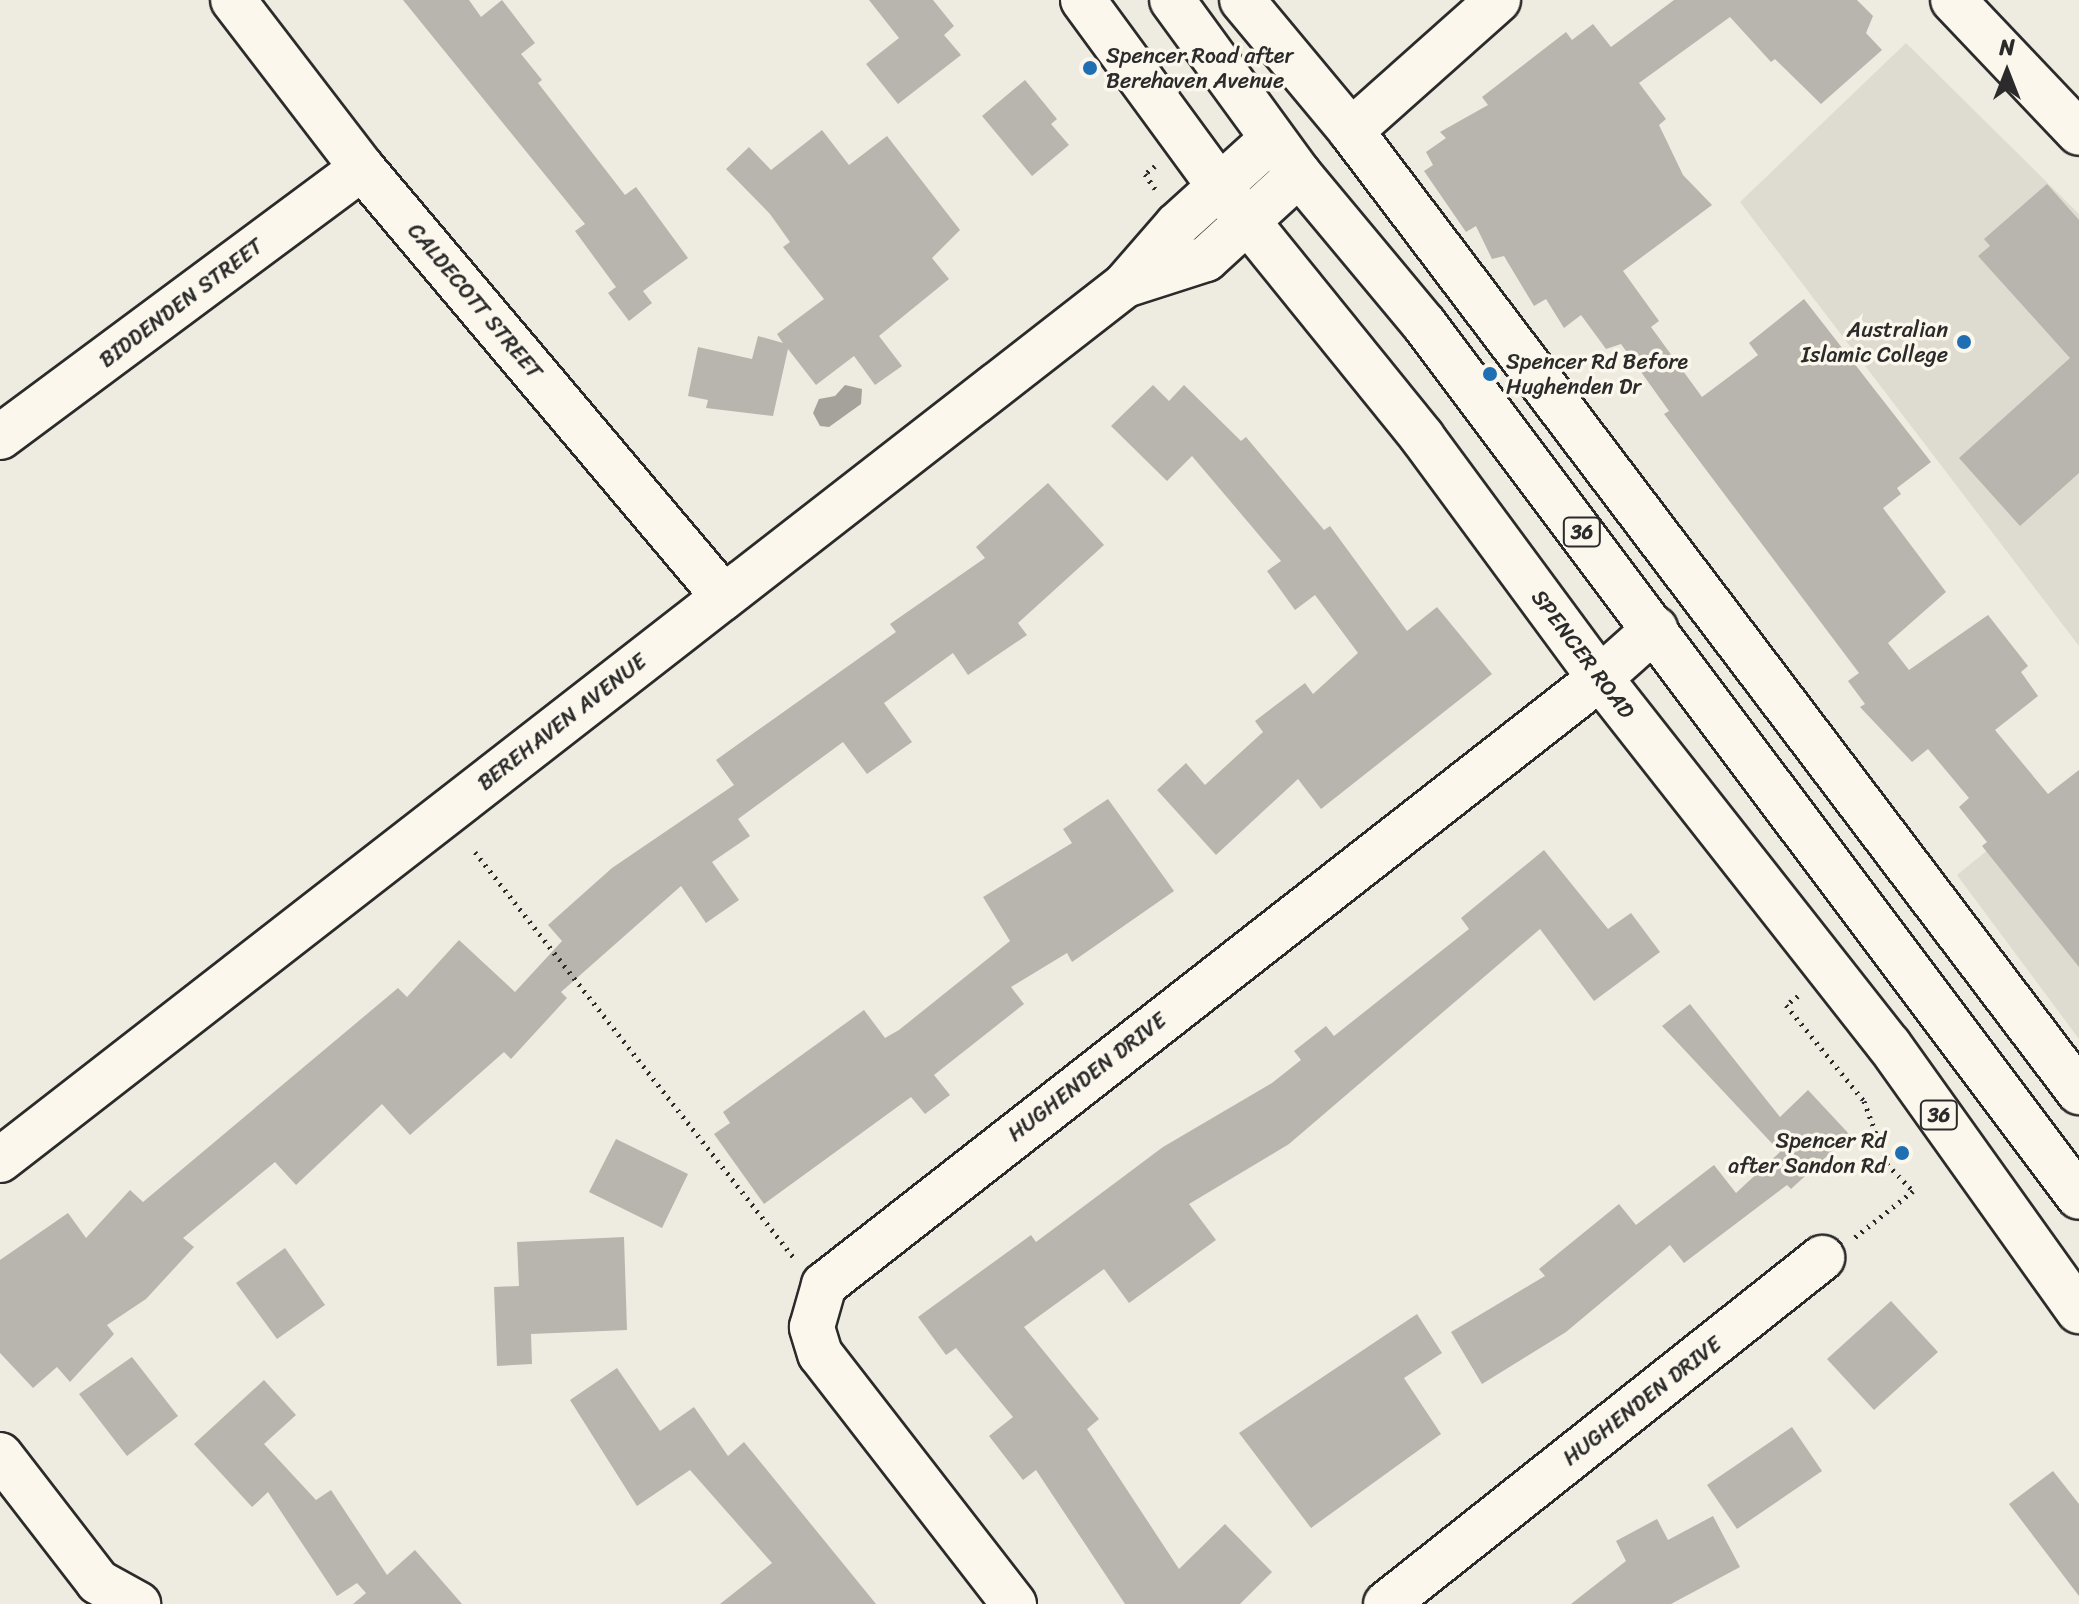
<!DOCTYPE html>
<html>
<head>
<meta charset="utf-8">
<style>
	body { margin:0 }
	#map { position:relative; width:2079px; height:1604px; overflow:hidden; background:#eeebe0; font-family:Sriracha,sans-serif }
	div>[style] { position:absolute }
	.built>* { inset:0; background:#dedbd1 }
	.water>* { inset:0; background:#a4a29a }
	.building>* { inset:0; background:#b8b5ae }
	.path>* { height:5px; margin-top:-2.5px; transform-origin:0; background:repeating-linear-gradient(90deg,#2b2b2b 0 2px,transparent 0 8px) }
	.roads { filter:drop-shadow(2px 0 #2b2b2b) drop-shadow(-2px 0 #2b2b2b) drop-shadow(0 2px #2b2b2b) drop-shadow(0 -2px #2b2b2b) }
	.minor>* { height:44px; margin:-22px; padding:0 22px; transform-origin:22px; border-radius:22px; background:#fbf7ec }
	.major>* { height:44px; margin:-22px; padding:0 22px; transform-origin:22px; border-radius:22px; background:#fbf7ec }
	.dots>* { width:22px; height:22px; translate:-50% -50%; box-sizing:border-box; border:4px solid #fbf7ec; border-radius:50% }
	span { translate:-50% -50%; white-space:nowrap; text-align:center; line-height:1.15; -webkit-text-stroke:7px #fbf7ec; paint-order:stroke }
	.shield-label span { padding:2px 6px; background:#fbf7ec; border:2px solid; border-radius:6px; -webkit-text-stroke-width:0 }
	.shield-label { font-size:20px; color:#2b2b2b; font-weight:700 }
	.poi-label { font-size:22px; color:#2b2b2b }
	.left { translate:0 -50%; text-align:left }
	.right { translate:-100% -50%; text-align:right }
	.street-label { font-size:22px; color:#2b2b2b }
	.north { position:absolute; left:1967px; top:32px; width:80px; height:80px; -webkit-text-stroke:6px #fbf7ec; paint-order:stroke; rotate:0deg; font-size:22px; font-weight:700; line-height:32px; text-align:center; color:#2b2b2b }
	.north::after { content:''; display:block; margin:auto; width:28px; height:36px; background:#2b2b2b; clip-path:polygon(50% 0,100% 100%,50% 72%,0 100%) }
</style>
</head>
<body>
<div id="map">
	<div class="built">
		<div style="clip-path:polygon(1906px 43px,2079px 214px,2079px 646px,1740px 202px)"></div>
		<div style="clip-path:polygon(2079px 776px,2079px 1039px,1957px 875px)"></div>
	</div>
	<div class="water">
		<div style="clip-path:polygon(845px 385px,862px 389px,861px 404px,829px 427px,820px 426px,813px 413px,819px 399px,835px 396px)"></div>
	</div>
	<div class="building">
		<div style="clip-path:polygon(403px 0,469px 0,481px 17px,502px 0,535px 43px,521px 54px,542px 80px,538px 83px,625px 195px,636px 187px,688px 258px,643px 291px,652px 303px,629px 321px,608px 293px,616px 287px,575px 231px,585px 224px)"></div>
		<div style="clip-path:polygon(869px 0,933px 0,954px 26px,944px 35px,961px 55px,898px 104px,866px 64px,899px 38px)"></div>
		<div style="clip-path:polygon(1674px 0,1857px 0,1873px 16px,1866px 33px,1882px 50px,1821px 104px,1775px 59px,1771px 62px,1730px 17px,1639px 83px,1666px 119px,1659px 125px,1683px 175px,1712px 205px,1623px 271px,1659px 321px,1651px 327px,1702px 397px,1758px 355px,1749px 343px,1804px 299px,1931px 462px,1897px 488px,1901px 494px,1883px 508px,1946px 592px,1888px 643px,1909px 670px,1988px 615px,2028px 666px,2021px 672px,2038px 696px,1995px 730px,2048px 794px,2079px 770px,2079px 967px,1982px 846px,1987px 842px,1959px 807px,1969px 798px,1928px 749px,1912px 762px,1860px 707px,1865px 704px,1848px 681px,1859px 673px,1664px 414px,1669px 411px,1621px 344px,1606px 349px,1581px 315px,1564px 328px,1546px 299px,1534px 306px,1504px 256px,1492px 259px,1476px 226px,1466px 232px,1424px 171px,1433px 165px,1426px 152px,1446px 138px,1440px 132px,1488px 105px,1482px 97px,1566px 32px,1572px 40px,1593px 24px,1611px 47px)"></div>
		<div style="clip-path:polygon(1025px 80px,1057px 119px,1051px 124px,1069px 145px,1032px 176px,982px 116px)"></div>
		<div style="clip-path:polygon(822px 130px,849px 165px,887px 136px,960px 230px,932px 258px,949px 279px,879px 336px,902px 366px,875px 385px,854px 356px,816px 385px,788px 349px,773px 416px,706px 408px,708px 400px,688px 396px,698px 347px,752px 359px,758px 336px,783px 343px,777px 334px,824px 299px,783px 247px,790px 242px,770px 214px,726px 169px,749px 147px,771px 170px)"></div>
		<div style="clip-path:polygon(2047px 184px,2079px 220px,2079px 473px,2020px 526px,1959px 458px,2070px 358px,1978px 256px,1990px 246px,1984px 239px)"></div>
		<div style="clip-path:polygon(1153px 385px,1169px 401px,1184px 385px,1241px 441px,1246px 437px,1324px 530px,1330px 526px,1407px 631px,1437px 607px,1492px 674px,1321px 809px,1298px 779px,1216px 855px,1157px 790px,1186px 763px,1205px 785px,1263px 732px,1255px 721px,1305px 683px,1313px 694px,1358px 653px,1315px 595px,1295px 610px,1267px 571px,1281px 561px,1192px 456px,1167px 481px,1111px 426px)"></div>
		<div style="clip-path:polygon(1048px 483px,1104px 545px,1018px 623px,1027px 635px,968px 675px,953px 653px,884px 703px,912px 742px,867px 774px,843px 742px,738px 819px,750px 836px,712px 862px,739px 900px,706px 923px,681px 886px,561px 992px,567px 998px,511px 1059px,504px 1052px,410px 1135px,382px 1104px,296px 1185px,275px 1162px,183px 1238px,194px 1247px,146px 1299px,107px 1325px,114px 1334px,70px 1382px,57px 1367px,33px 1388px,0 1353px,0 1260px,68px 1213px,86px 1238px,130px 1190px,143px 1202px,398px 988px,407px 997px,459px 940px,515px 992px,562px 941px,548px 925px,612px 868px,734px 785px,716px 760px,896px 632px,890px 624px,985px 558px,976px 547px)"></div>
		<div style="clip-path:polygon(1108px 799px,1174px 891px,1072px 962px,1067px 953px,1011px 987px,1024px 1004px,934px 1075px,950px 1095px,925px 1114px,911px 1097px,764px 1204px,714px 1134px,730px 1123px,723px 1112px,864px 1010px,885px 1038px,899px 1030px,1010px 941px,983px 897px,1072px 843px,1063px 829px)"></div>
		<div style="clip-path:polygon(1544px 850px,1608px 929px,1631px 913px,1660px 952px,1594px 1001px,1540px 929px,1289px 1144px,1189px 1204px,1216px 1240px,1129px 1303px,1104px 1269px,1024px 1327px,1099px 1419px,1087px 1429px,1179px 1569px,1225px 1524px,1272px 1572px,1240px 1604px,1125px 1604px,1036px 1470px,1023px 1480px,989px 1436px,1013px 1417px,956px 1348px,946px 1355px,918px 1317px,1031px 1235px,1036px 1242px,1163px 1147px,1272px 1083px,1301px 1060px,1294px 1051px,1326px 1026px,1334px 1036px,1469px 929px,1461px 918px)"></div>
		<div style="clip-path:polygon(1690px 1004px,1780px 1117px,1808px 1090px,1850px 1135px,1791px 1189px,1787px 1185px,1684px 1263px,1670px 1245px,1566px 1332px,1482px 1384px,1451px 1332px,1545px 1276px,1539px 1269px,1619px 1204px,1636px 1225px,1714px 1165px,1736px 1193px,1780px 1152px,1662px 1026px)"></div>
		<div style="clip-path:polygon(616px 1139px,688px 1174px,662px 1228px,589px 1192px)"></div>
		<div style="clip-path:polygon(624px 1237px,627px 1330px,531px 1334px,532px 1364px,497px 1366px,494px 1287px,519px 1286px,517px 1242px)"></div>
		<div style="clip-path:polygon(285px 1248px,325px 1305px,277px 1339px,236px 1283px)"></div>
		<div style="clip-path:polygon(1891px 1301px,1938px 1352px,1874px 1410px,1827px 1359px)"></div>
		<div style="clip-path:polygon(1417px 1314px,1442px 1353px,1404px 1378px,1441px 1434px,1311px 1528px,1239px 1433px)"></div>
		<div style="clip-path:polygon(132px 1357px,178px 1416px,127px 1456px,79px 1394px)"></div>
		<div style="clip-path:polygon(617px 1368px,660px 1431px,694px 1407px,728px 1456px,744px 1442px,876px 1604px,720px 1604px,772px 1563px,690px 1470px,637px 1506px,570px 1400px)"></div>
		<div style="clip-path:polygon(264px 1380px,296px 1415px,264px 1444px,316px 1500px,331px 1490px,387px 1575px,415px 1550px,462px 1604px,353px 1604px,366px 1593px,357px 1583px,337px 1596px,268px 1492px,252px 1507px,194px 1444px)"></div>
		<div style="clip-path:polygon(1792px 1427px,1822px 1471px,1737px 1529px,1707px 1485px)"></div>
		<div style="clip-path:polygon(2053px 1471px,2079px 1504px,2079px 1596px,2009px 1504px)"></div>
		<div style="clip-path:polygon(1713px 1516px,1740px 1567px,1671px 1604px,1571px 1604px,1626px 1561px,1616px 1541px,1657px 1519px,1668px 1540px)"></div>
	</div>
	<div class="path">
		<div style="left:1155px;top:166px;width:13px;rotate:141deg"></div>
		<div style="left:1145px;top:174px;width:22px;rotate:56deg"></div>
		<div style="left:475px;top:852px;width:516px;rotate:51.84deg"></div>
		<div style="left:1798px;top:996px;width:15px;rotate:143deg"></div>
		<div style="left:1786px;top:1005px;width:124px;rotate:50.9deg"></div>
		<div style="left:1864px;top:1101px;width:67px;rotate:69.9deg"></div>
		<div style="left:1887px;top:1164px;width:37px;rotate:46deg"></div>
		<div style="left:1913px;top:1191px;width:75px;rotate:141.5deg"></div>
	</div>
	<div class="roads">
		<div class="minor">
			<div style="left:233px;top:0;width:212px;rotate:52.5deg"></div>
			<div style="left:362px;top:168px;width:561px;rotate:49.84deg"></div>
			<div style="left:1242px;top:0;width:170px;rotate:50.2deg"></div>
			<div style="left:1351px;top:131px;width:1206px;rotate:52.85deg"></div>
			<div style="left:1953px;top:0;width:183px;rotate:46.5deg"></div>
			<div style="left:1351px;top:131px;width:197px;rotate:-41.7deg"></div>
			<div style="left:1125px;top:285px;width:85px;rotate:-17.8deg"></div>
			<div style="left:1206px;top:259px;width:126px;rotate:-42.4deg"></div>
			<div style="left:0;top:437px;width:451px;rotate:-36.6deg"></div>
			<div style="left:0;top:1160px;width:1425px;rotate:-37.87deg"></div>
			<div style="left:1125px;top:285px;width:79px;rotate:-49.1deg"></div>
			<div style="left:1177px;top:225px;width:128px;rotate:-42.2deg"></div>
			<div style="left:0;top:1455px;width:160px;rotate:52.3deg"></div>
			<div style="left:98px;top:1582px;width:46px;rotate:28.8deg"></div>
			<div style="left:1014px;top:1604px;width:316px;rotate:-127.8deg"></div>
			<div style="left:820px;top:1354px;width:28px;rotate:-107deg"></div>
			<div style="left:812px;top:1327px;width:44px;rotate:-74.1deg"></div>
			<div style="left:824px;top:1285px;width:985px;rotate:-38.03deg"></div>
			<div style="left:1600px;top:678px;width:74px;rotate:-41.7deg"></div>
			<div style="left:1386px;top:1604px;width:557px;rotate:-38.43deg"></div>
		</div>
		<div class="major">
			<div style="left:1083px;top:0;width:230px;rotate:53.8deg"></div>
			<div style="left:1219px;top:186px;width:323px;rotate:51deg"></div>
			<div style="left:1422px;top:437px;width:300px;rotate:53.6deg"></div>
			<div style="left:1600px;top:678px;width:467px;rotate:51.8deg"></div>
			<div style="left:1889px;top:1045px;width:327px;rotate:54.5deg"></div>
			<div style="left:1172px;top:0;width:215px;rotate:53.9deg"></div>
			<div style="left:1299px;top:174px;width:195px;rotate:50.2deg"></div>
			<div style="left:1424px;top:324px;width:1091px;rotate:53.12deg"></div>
		</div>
	</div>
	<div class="dots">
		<div style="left:1090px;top:68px;background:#1f6fb2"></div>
		<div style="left:1964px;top:342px;background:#1f6fb2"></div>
		<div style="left:1490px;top:374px;background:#1f6fb2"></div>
		<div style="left:1902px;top:1153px;background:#1f6fb2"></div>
	</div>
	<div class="shield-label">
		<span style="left:1582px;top:532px">36</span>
		<span style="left:1939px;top:1115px">36</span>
	</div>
	<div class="poi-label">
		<span class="left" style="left:1106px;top:68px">Spencer Road after<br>Berehaven Avenue</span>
		<span class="right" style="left:1948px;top:342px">Australian<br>Islamic College</span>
		<span class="left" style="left:1506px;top:374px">Spencer Rd Before<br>Hughenden Dr</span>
		<span class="right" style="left:1886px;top:1153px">Spencer Rd<br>after Sandon Rd</span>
	</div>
	<div class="street-label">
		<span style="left:475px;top:301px;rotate:50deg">CALDECOTT STREET</span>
		<span style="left:181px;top:303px;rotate:-37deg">BIDDENDEN STREET</span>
		<span style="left:1583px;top:654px;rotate:53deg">SPENCER ROAD</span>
		<span style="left:562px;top:722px;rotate:-38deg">BEREHAVEN AVENUE</span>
		<span style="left:1087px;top:1077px;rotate:-38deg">HUGHENDEN DRIVE</span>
		<span style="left:1642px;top:1401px;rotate:-38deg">HUGHENDEN DRIVE</span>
	</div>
	<div class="north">N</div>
</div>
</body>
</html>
